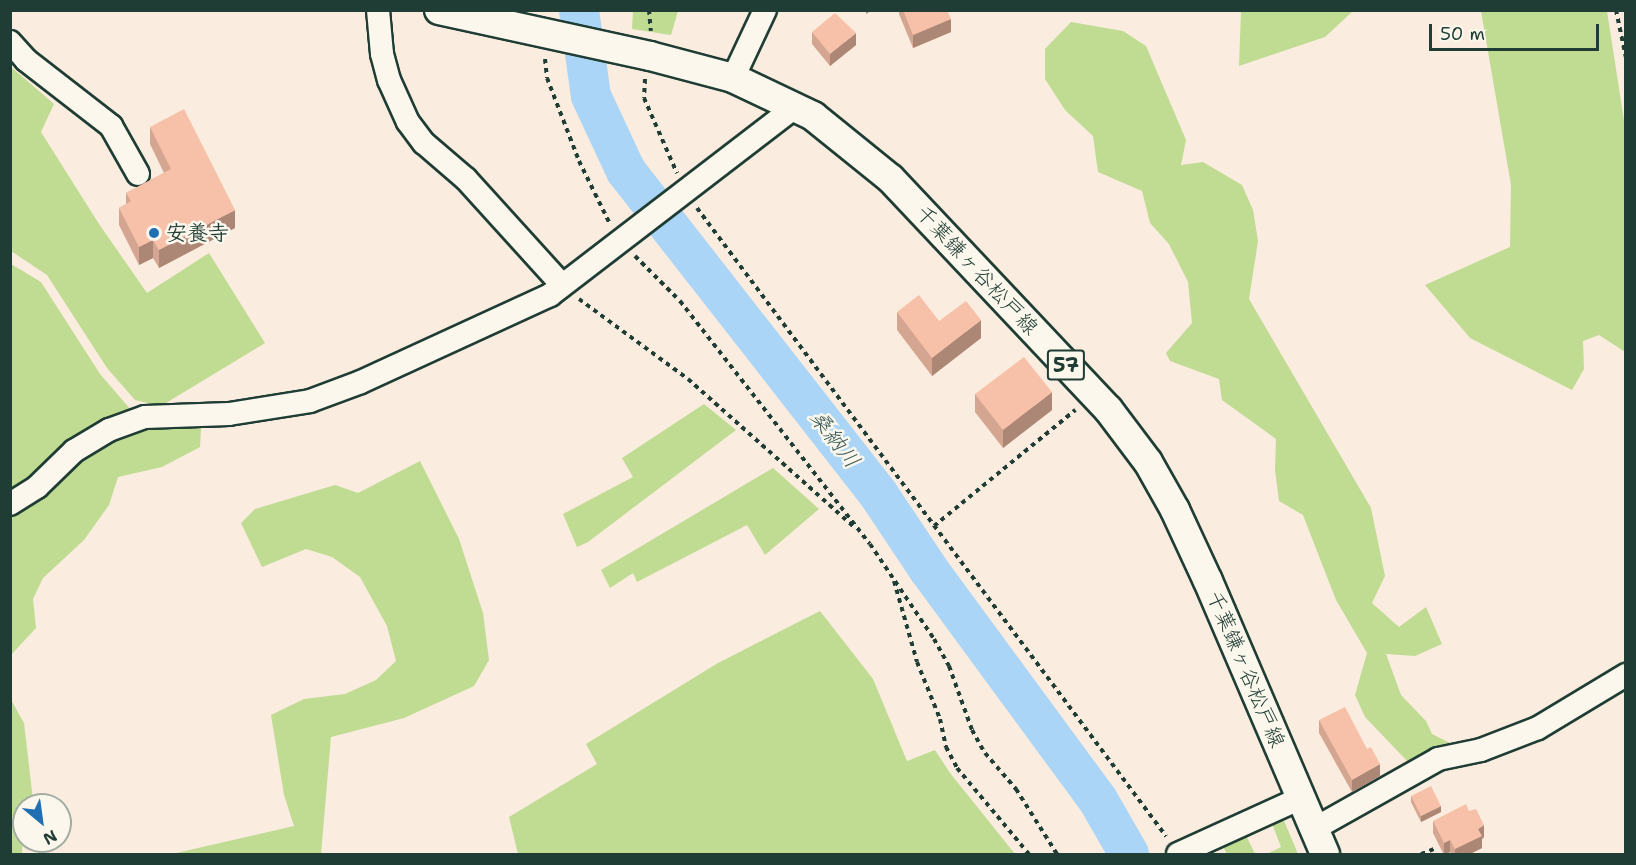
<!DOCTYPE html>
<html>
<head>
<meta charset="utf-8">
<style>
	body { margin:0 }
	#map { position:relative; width:1636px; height:865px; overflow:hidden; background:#faecdf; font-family:"Shantell Sans","Klee One",sans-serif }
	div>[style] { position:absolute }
	.green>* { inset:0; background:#c0db92 }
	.river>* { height:40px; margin:-20px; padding:0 20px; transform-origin:20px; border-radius:20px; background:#aad5f6 }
	.path>* { height:4px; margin-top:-2px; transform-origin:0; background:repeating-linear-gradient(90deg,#1f3d34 0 4.5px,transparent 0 9px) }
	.roads { filter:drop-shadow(2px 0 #1f3d34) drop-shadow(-2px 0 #1f3d34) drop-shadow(0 2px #1f3d34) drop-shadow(0 -2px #1f3d34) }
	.minor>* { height:22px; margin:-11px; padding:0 11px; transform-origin:11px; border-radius:11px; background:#fbf7ec }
	.major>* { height:28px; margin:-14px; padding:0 14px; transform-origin:14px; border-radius:14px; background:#fbf7ec }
	.wall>* { inset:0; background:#d4a691 }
	.shaded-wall>* { inset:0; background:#ad8776 }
	.building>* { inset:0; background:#f7c1a9 }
	.dots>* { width:16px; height:16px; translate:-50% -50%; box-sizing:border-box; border:3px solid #fbf7ec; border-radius:50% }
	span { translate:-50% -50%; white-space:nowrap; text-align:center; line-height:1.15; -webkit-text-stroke:5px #fbf7ec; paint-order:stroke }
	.shield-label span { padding:2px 4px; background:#fbf7ec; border:2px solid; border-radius:4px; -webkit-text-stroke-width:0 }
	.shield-label { font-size:20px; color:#1f3d34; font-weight:700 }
	.poi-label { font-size:21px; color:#1f3d34; font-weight:700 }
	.left { translate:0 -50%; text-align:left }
	.street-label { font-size:21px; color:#1f3d34 }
	.water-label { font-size:22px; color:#3b5b5b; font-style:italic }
	.frame { position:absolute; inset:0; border:12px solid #1f3d34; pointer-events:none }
	.north { position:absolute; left:12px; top:793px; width:60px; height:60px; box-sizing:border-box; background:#fbf7ec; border:2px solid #a3ada2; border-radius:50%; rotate:151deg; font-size:16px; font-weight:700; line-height:24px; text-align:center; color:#1f3d34 }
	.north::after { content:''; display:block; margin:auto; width:21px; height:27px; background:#1f6fb2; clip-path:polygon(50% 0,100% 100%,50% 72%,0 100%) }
	.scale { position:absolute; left:1429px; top:24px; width:170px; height:27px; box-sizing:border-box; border:3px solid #1f3d34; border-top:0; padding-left:8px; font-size:18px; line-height:21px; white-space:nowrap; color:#1f3d34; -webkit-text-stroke:4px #fbf7ec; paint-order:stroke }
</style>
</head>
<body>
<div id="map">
	<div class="green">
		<div style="clip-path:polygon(633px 11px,633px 10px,678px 11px,671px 35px,632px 29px)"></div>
		<div style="clip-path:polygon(1241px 11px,1241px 10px,1353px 11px,1325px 37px,1239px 66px)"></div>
		<div style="clip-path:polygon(1481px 11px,1607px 11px,1625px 127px,1625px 352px,1599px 335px,1583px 341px,1584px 369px,1572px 390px,1470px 338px,1425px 285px,1510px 247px,1511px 185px)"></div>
		<div style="clip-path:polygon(1071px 22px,1123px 31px,1146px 46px,1186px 140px,1181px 165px,1203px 162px,1242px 185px,1253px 210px,1258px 241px,1249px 299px,1371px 508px,1385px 576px,1372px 603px,1399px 627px,1426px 607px,1442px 644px,1415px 656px,1386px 654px,1401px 695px,1426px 721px,1432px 734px,1452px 744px,1409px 763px,1365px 717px,1355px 695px,1367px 653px,1336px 600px,1303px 515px,1279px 501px,1275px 470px,1276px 439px,1222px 400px,1219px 379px,1170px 361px,1166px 353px,1192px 323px,1188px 282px,1169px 244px,1150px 223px,1142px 191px,1098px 172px,1093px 136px,1065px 110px,1045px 79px,1045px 49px)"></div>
		<div style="clip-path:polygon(10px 66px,54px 104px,41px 132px,99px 224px,147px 293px,209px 253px,265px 343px,161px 406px,135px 400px,107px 368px,47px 275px,11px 251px)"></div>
		<div style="clip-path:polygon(11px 264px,41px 282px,100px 374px,131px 410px,11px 501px)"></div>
		<div style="clip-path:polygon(704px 404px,736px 430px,588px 542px,577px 547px,563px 514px,633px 477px,622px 458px)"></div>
		<div style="clip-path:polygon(141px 422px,183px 422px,201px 428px,200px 447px,162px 467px,118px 477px,109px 505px,84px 540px,43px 578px,33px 599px,36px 628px,11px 655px,11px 510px,77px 456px)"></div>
		<div style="clip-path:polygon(420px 461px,459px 539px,483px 613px,489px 660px,474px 686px,404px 718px,331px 737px,321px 854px,172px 854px,294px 826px,284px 795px,271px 715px,304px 699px,345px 694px,376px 680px,396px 661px,387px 626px,360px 577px,332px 557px,306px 549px,262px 567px,241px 523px,255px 509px,335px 485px,358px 493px)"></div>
		<div style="clip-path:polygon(773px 468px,819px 509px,765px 555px,747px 525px,637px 582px,633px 573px,610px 588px,601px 570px)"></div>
		<div style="clip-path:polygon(820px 611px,873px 679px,907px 761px,935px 750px,950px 773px,1015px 854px,518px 854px,509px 817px,597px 764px,586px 744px,718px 663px)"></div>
		<div style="clip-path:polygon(10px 698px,24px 723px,33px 800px,32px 805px,24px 805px,22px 854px,11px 854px)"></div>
		<div style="clip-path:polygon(1282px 816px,1298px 854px,1267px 854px,1281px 847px,1271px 821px)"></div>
		<div style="clip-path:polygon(1244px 831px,1255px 854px,1227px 854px,1222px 845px)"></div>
	</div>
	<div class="river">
		<div style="left:579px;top:10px;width:87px;rotate:82.1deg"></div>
		<div style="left:591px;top:96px;width:83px;rotate:65deg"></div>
		<div style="left:626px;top:171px;width:411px;rotate:52deg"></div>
		<div style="left:879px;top:495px;width:90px;rotate:56.3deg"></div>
		<div style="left:929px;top:570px;width:285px;rotate:53.7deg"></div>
		<div style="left:1098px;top:800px;width:62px;rotate:60.1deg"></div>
	</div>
	<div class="path">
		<div style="left:649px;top:10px;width:21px;rotate:85deg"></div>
		<div style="left:1616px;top:10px;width:49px;rotate:78.2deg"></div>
		<div style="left:545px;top:59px;width:19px;rotate:84deg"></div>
		<div style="left:547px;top:78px;width:89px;rotate:68.9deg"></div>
		<div style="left:579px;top:161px;width:70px;rotate:63.8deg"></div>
		<div style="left:645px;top:79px;width:19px;rotate:93deg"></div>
		<div style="left:644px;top:98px;width:82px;rotate:66.3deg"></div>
		<div style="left:697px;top:208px;width:784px;rotate:53.25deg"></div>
		<div style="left:635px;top:256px;width:64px;rotate:45deg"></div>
		<div style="left:680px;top:301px;width:308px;rotate:52deg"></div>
		<div style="left:870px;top:544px;width:115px;rotate:56deg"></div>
		<div style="left:934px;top:639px;width:31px;rotate:61deg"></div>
		<div style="left:949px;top:666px;width:68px;rotate:70.2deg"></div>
		<div style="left:972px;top:730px;width:26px;rotate:61deg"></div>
		<div style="left:985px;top:753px;width:48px;rotate:49.3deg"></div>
		<div style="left:1016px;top:789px;width:77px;rotate:57.8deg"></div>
		<div style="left:579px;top:299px;width:135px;rotate:36.3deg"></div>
		<div style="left:688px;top:379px;width:222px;rotate:41.7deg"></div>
		<div style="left:934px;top:526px;width:183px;rotate:-39.4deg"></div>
		<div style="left:894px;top:581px;width:84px;rotate:74.1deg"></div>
		<div style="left:917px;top:662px;width:61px;rotate:68deg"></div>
		<div style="left:940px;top:719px;width:29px;rotate:78deg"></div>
		<div style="left:946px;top:747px;width:24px;rotate:62deg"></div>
		<div style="left:957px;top:768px;width:112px;rotate:50.1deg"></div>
		<div style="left:1421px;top:854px;width:17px;rotate:-21deg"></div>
	</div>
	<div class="roads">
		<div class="minor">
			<div style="left:378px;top:10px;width:44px;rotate:84.8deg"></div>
			<div style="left:382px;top:54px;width:27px;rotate:75deg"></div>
			<div style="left:389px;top:80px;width:46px;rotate:65.7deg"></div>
			<div style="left:408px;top:122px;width:26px;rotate:53deg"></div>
			<div style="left:424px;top:143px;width:55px;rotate:40.6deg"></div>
			<div style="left:466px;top:179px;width:143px;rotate:47.8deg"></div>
			<div style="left:10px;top:42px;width:24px;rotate:48deg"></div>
			<div style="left:26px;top:60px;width:108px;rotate:37.8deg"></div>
			<div style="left:111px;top:126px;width:55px;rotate:60.6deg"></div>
			<div style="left:733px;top:78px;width:75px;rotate:-64.8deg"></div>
			<div style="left:10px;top:504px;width:32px;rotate:-32deg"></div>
			<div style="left:37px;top:487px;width:52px;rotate:-44.2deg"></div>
			<div style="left:74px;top:451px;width:41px;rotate:-31deg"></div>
			<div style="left:109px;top:430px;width:38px;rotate:-20deg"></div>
			<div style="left:145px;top:417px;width:84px;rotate:-2deg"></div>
			<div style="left:229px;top:414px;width:82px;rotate:-9.1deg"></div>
			<div style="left:310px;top:401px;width:54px;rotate:-20.4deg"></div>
			<div style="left:361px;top:382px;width:208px;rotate:-24.7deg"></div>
			<div style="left:550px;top:295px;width:310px;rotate:-37.5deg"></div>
			<div style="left:1314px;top:829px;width:142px;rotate:-29.4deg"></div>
			<div style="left:1438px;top:759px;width:44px;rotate:-11.8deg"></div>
			<div style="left:1481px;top:750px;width:61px;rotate:-21.1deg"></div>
			<div style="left:1538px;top:728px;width:103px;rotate:-31.1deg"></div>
			<div style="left:1178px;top:854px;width:135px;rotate:-24.5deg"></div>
		</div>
		<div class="major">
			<div style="left:439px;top:10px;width:216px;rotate:12.3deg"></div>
			<div style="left:650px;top:56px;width:86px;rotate:14.8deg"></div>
			<div style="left:733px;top:78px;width:89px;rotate:25.4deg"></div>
			<div style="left:813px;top:116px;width:100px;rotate:38.9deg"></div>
			<div style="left:891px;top:179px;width:316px;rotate:46.7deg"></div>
			<div style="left:1108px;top:409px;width:66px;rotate:53deg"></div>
			<div style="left:1148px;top:462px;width:55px;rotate:60.6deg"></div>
			<div style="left:1175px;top:510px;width:78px;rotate:65.1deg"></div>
			<div style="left:1208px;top:581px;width:297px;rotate:66.8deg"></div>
		</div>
	</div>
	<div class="wall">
		<div style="clip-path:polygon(899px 10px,947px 10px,951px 32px,913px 48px,899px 14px)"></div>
		<div style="clip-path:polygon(812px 32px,856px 45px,830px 66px,812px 44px)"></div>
		<div style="clip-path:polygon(150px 127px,235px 228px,159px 268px,153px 258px,139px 265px,119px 225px,119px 208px,126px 204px,126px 193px,164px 173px,150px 144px)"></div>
		<div style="clip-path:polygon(897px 312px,939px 321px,981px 338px,932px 376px,897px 330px)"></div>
		<div style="clip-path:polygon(975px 394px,1052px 410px,1003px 448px,975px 412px)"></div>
		<div style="clip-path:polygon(1319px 720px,1380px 776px,1352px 792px,1319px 733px)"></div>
		<div style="clip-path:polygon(1411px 796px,1441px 812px,1421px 822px,1411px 802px)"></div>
		<div style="clip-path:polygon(1433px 821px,1484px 837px,1482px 839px,1482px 848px,1468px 855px,1451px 855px,1450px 852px,1444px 855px,1433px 833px)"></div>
	</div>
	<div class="shaded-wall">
		<div style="clip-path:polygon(866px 10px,872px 10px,866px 14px)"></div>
		<div style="clip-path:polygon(951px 19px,951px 32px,913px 48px,913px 35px)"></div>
		<div style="clip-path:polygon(856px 33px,856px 45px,830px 66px,830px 54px)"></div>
		<div style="clip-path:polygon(235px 210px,235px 228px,159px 268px,159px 250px)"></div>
		<div style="clip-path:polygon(153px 240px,153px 258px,139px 265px,139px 247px)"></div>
		<div style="clip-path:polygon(981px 320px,981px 338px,932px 376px,932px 358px)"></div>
		<div style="clip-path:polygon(1052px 392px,1052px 410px,1003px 448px,1003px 430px)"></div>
		<div style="clip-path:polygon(1380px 764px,1380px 776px,1352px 792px,1352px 780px)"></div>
		<div style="clip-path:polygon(1441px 806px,1441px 812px,1421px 822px,1421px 816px)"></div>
		<div style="clip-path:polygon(1484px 825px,1484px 837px,1482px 839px,1482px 848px,1468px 855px,1455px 855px,1455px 849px,1478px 829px)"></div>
		<div style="clip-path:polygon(1450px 840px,1450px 852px,1444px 855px,1444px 843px)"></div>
	</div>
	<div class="building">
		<div style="clip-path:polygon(903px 10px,947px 10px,951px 19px,913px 35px)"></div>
		<div style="clip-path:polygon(835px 13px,856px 33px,830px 54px,812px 32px)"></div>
		<div style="clip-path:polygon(184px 109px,235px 210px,159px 250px,153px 240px,139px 247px,119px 208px,131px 201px,126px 193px,171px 169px,150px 127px)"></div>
		<div style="clip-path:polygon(919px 295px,939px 321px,966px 301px,981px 320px,932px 358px,897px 312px)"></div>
		<div style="clip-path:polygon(1024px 357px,1052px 392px,1003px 430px,975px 394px)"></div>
		<div style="clip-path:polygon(1345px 707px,1367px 749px,1371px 747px,1380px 764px,1352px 780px,1319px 720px)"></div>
		<div style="clip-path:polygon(1431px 786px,1441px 806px,1421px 816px,1411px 796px)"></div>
		<div style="clip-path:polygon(1466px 804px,1469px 811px,1476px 809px,1484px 825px,1478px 829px,1482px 836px,1455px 849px,1450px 840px,1444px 843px,1433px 821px)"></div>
	</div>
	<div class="dots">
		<div style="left:154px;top:233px;background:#1f6fb2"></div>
	</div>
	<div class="shield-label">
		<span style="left:1066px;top:365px">57</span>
	</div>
	<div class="poi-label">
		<span class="left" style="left:166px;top:233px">安養寺</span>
	</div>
	<div class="street-label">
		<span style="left:977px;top:270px;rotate:47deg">千葉鎌ヶ谷松戸線</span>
		<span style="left:1246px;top:669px;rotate:67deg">千葉鎌ヶ谷松戸線</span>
	</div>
	<div class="water-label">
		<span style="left:835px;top:439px;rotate:52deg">桑納川</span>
	</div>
	<div class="frame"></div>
	<div class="north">N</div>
	<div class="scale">50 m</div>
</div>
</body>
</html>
